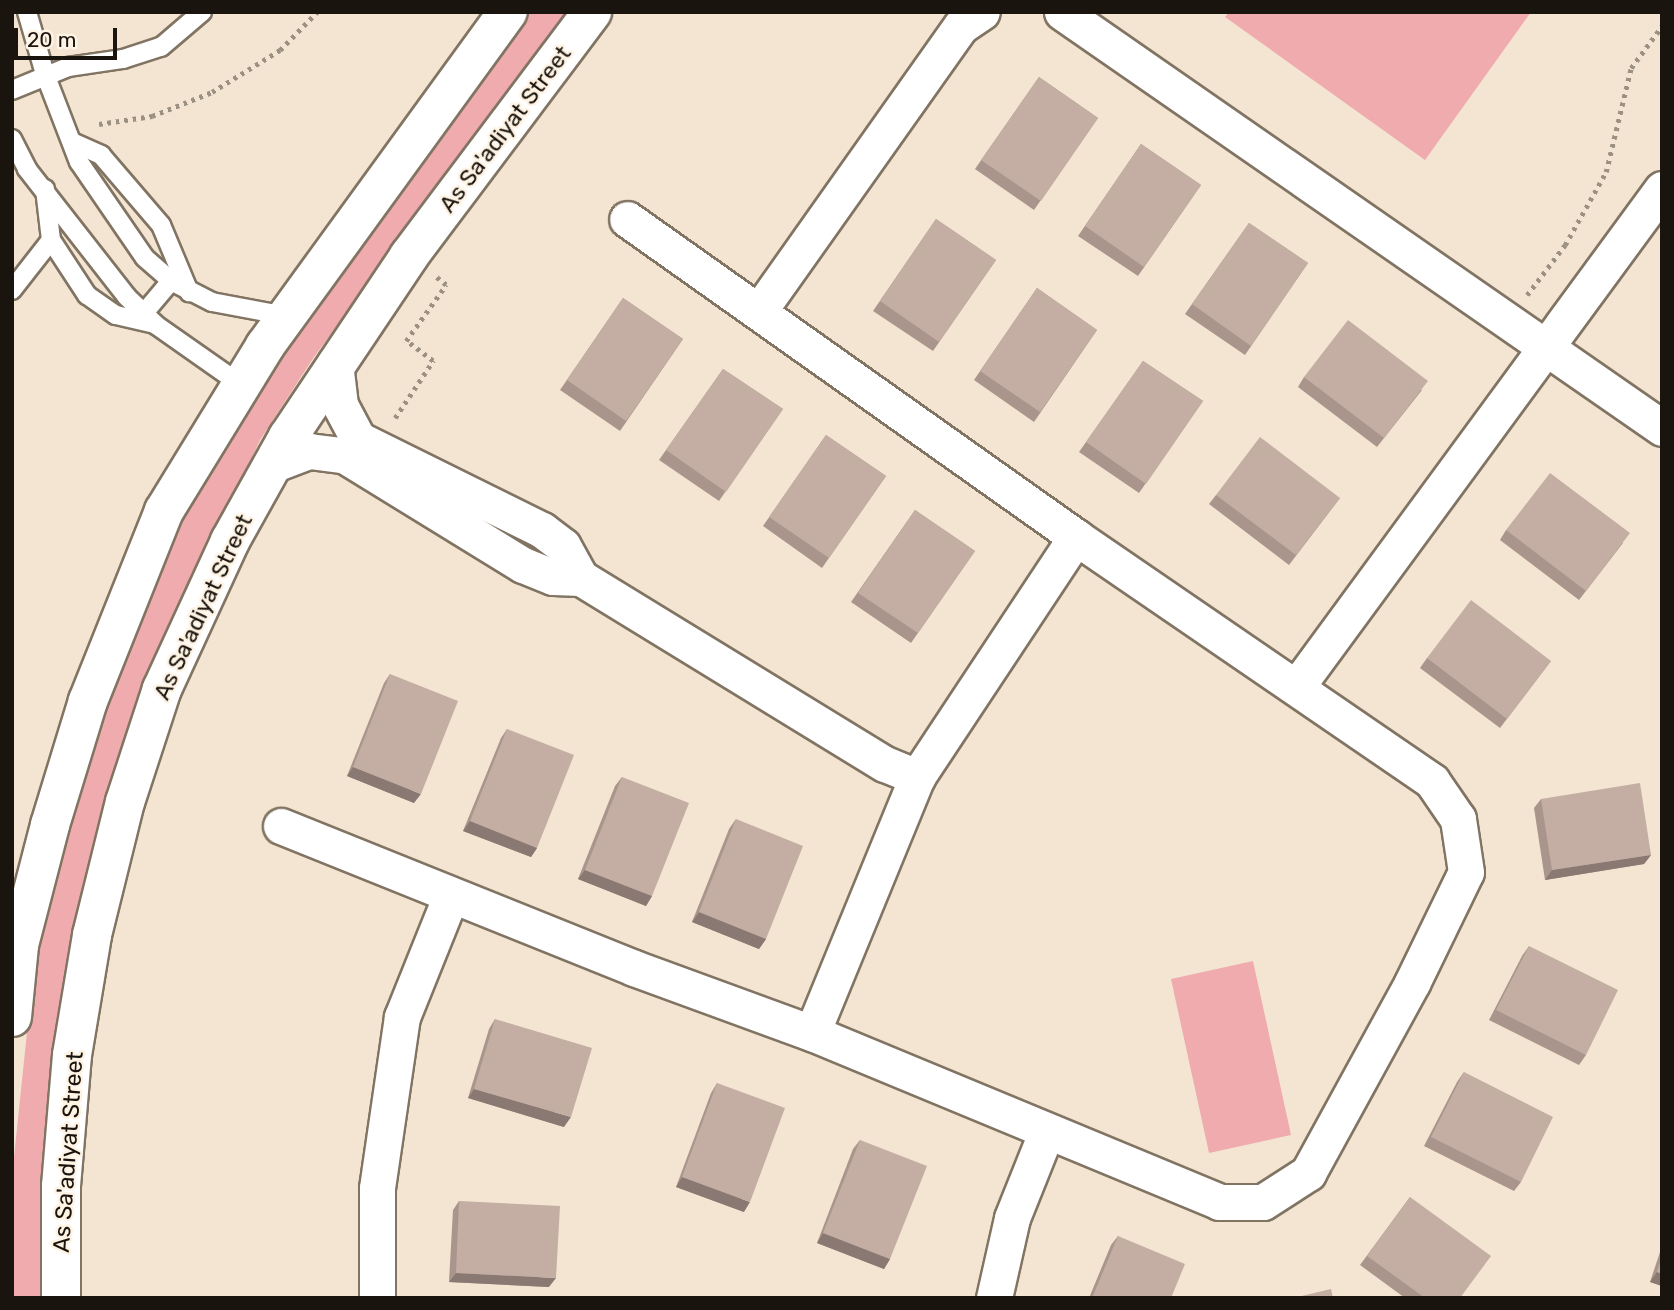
<!DOCTYPE html>
<html>
<head>
<meta charset="utf-8">
<style>
	body { margin:0 }
	#map { position:relative; width:1674px; height:1310px; overflow:hidden; background:#f4e5d2; font-family:Rubik,sans-serif }
	div>[style] { position:absolute }
	.green>* { inset:0; background:#efabad }
	.path>* { height:4.5px; margin-top:-2.25px; transform-origin:0; background:repeating-linear-gradient(90deg,#9b9183 0 3.5px,transparent 0 8.5px) }
	.roads { filter:drop-shadow(2px 0 #817463) drop-shadow(-2px 0 #817463) drop-shadow(0 2px #817463) drop-shadow(0 -2px #817463) }
	.service>* { height:18px; margin:-9px; padding:0 9px; transform-origin:9px; border-radius:9px; background:#fff }
	.minor>* { height:35px; margin:-17.5px; padding:0 17.5px; transform-origin:17.5px; border-radius:17.5px; background:#fff }
	.tertiary>* { height:38px; margin:-19px; padding:0 19px; transform-origin:19px; border-radius:19px; background:#fff }
	.wall>* { inset:0; background:#a9958c }
	.shaded-wall>* { inset:0; background:#897972 }
	.building>* { inset:0; background:#c4ada3 }
	span { translate:-50% -50%; white-space:nowrap; text-align:center; line-height:1.15; -webkit-text-stroke:5px #fff3e4; paint-order:stroke }
	.street-label { font-size:23px; color:#19140e }
	.frame { position:absolute; inset:0; border:14px solid #19140e; pointer-events:none }
	.scale { position:absolute; left:14px; top:28px; width:103px; height:32px; box-sizing:border-box; border:4px solid #19140e; border-top:0; padding-left:9px; font-size:21px; line-height:24px; white-space:nowrap; color:#19140e; -webkit-text-stroke:5px #fff3e4; paint-order:stroke }
</style>
</head>
<body>
<div id="map">
	<div class="green">
		<div style="clip-path:polygon(528px 12px,568px 12px,314px 357px,260px 440px,139px 705px,104px 800px,67px 969px,50px 1072px,42px 1193px,42px 1298px,13px 1298px,14px 1157px,31px 994px,48px 902px,72px 810px,131px 641px,195px 488px,267px 372px)"></div>
		<div style="clip-path:polygon(1229px 12px,1531px 12px,1425px 160px,1225px 17px)"></div>
		<div style="clip-path:polygon(1253px 961px,1291px 1135px,1209px 1153px,1171px 979px)"></div>
	</div>
	<div class="path">
		<div style="left:99px;top:124px;width:54px;rotate:-8.6deg"></div>
		<div style="left:152px;top:116px;width:65px;rotate:-21.8deg"></div>
		<div style="left:212px;top:92px;width:80px;rotate:-31.7deg"></div>
		<div style="left:280px;top:50px;width:53px;rotate:-45.8deg"></div>
		<div style="left:1527px;top:295px;width:63px;rotate:-52.8deg"></div>
		<div style="left:1565px;top:245px;width:84px;rotate:-60.7deg"></div>
		<div style="left:1606px;top:172px;width:107px;rotate:-76.5deg"></div>
		<div style="left:1631px;top:68px;width:52px;rotate:-53.6deg"></div>
		<div style="left:395px;top:418px;width:69px;rotate:-56.3deg"></div>
		<div style="left:433px;top:361px;width:34px;rotate:-143deg"></div>
		<div style="left:406px;top:341px;width:69px;rotate:-54.5deg"></div>
		<div style="left:446px;top:285px;width:13px;rotate:-141deg"></div>
	</div>
	<div class="roads">
		<div class="service">
			<div style="left:27px;top:12px;width:65px;rotate:73.8deg"></div>
			<div style="left:45px;top:74px;width:94px;rotate:68.9deg"></div>
			<div style="left:79px;top:162px;width:116px;rotate:55.5deg"></div>
			<div style="left:145px;top:258px;width:35px;rotate:41deg"></div>
			<div style="left:171px;top:281px;width:46px;rotate:27.1deg"></div>
			<div style="left:212px;top:302px;width:76px;rotate:10.6deg"></div>
			<div style="left:12px;top:90px;width:61px;rotate:-22.3deg"></div>
			<div style="left:68px;top:67px;width:56px;rotate:-8.3deg"></div>
			<div style="left:123px;top:59px;width:40px;rotate:-18deg"></div>
			<div style="left:161px;top:47px;width:54px;rotate:-40.5deg"></div>
			<div style="left:12px;top:139px;width:34px;rotate:63deg"></div>
			<div style="left:27px;top:169px;width:162px;rotate:52deg"></div>
			<div style="left:127px;top:297px;width:40px;rotate:44deg"></div>
			<div style="left:156px;top:325px;width:103px;rotate:35.1deg"></div>
			<div style="left:72px;top:142px;width:32px;rotate:24deg"></div>
			<div style="left:101px;top:155px;width:92px;rotate:49.4deg"></div>
			<div style="left:161px;top:225px;width:73px;rotate:67.3deg"></div>
			<div style="left:45px;top:189px;width:51px;rotate:83.3deg"></div>
			<div style="left:51px;top:240px;width:66px;rotate:56.8deg"></div>
			<div style="left:87px;top:295px;width:35px;rotate:35deg"></div>
			<div style="left:116px;top:315px;width:40px;rotate:13deg"></div>
			<div style="left:12px;top:290px;width:63px;rotate:-52deg"></div>
			<div style="left:144px;top:313px;width:42px;rotate:-49.8deg"></div>
		</div>
		<div class="minor">
			<div style="left:1062px;top:12px;width:730px;rotate:34.73deg"></div>
			<div style="left:759px;top:311px;width:349px;rotate:-54.7deg"></div>
			<div style="left:961px;top:26px;width:25px;rotate:-34deg"></div>
			<div style="left:335px;top:363px;width:42px;rotate:83.2deg"></div>
			<div style="left:340px;top:405px;width:38px;rotate:62deg"></div>
			<div style="left:358px;top:439px;width:205px;rotate:26.3deg"></div>
			<div style="left:542px;top:530px;width:26px;rotate:37deg"></div>
			<div style="left:563px;top:546px;width:37px;rotate:61deg"></div>
			<div style="left:581px;top:578px;width:356px;rotate:31.5deg"></div>
			<div style="left:885px;top:764px;width:35px;rotate:22deg"></div>
			<div style="left:272px;top:465px;width:40px;rotate:-21deg"></div>
			<div style="left:309px;top:451px;width:35px;rotate:7deg"></div>
			<div style="left:344px;top:455px;width:210px;rotate:31.6deg"></div>
			<div style="left:523px;top:565px;width:32px;rotate:22deg"></div>
			<div style="left:553px;top:577px;width:28px;rotate:2deg"></div>
			<div style="left:1298px;top:685px;width:615px;rotate:-53.73deg"></div>
			<div style="left:281px;top:826px;width:380px;rotate:21.9deg"></div>
			<div style="left:634px;top:968px;width:189px;rotate:20.1deg"></div>
			<div style="left:812px;top:1033px;width:441px;rotate:22.5deg"></div>
			<div style="left:1219px;top:1202px;width:44px"></div>
			<div style="left:1263px;top:1202px;width:54px;rotate:-32.8deg"></div>
			<div style="left:1308px;top:1173px;width:217px;rotate:-61.3deg"></div>
			<div style="left:1412px;top:983px;width:123px;rotate:-64.1deg"></div>
			<div style="left:1466px;top:872px;width:54px;rotate:-98.6deg"></div>
			<div style="left:1458px;top:819px;width:46px;rotate:-124.4deg"></div>
			<div style="left:1432px;top:781px;width:432px;rotate:-145.6deg"></div>
			<div style="left:1076px;top:537px;width:550px;rotate:-144.69deg"></div>
			<div style="left:812px;top:1033px;width:277px;rotate:-67.7deg"></div>
			<div style="left:917px;top:777px;width:288px;rotate:-56.5deg"></div>
			<div style="left:377px;top:1298px;width:110px;rotate:-90deg"></div>
			<div style="left:377px;top:1188px;width:173px;rotate:-81.7deg"></div>
			<div style="left:402px;top:1017px;width:131px;rotate:-68.1deg"></div>
			<div style="left:994px;top:1298px;width:82px;rotate:-77.3deg"></div>
			<div style="left:1012px;top:1218px;width:92px;rotate:-68.2deg"></div>
		</div>
		<div class="tertiary">
			<div style="left:12px;top:1017px;width:72px;rotate:-84.4deg"></div>
			<div style="left:19px;top:945px;width:124px;rotate:-75.5deg"></div>
			<div style="left:50px;top:825px;width:130px;rotate:-73deg"></div>
			<div style="left:88px;top:701px;width:205px;rotate:-68.2deg"></div>
			<div style="left:164px;top:511px;width:193px;rotate:-58.5deg"></div>
			<div style="left:265px;top:346px;width:413px;rotate:-54deg"></div>
			<div style="left:61px;top:1298px;width:112px;rotate:-90deg"></div>
			<div style="left:61px;top:1186px;width:131px;rotate:-85.2deg"></div>
			<div style="left:72px;top:1055px;width:122px;rotate:-80.5deg"></div>
			<div style="left:92px;top:935px;width:137px;rotate:-76.1deg"></div>
			<div style="left:125px;top:802px;width:119px;rotate:-71.9deg"></div>
			<div style="left:162px;top:689px;width:163px;rotate:-65.3deg"></div>
			<div style="left:230px;top:541px;width:119px;rotate:-60.9deg"></div>
			<div style="left:288px;top:437px;width:218px;rotate:-56.2deg"></div>
			<div style="left:409px;top:256px;width:305px;rotate:-53.1deg"></div>
		</div>
	</div>
	<div class="wall">
		<div style="clip-path:polygon(1039px 77px,1098px 118px,1034px 210px,975px 169px)"></div>
		<div style="clip-path:polygon(1141px 144px,1201px 185px,1138px 276px,1078px 236px)"></div>
		<div style="clip-path:polygon(936px 219px,996px 260px,933px 351px,873px 311px)"></div>
		<div style="clip-path:polygon(1249px 223px,1308px 263px,1245px 355px,1185px 314px)"></div>
		<div style="clip-path:polygon(1037px 288px,1097px 330px,1034px 422px,974px 380px)"></div>
		<div style="clip-path:polygon(623px 298px,683px 339px,620px 431px,560px 390px)"></div>
		<div style="clip-path:polygon(1143px 361px,1203px 401px,1139px 493px,1079px 452px)"></div>
		<div style="clip-path:polygon(723px 369px,783px 409px,719px 501px,659px 460px)"></div>
		<div style="clip-path:polygon(1304px 377px,1422px 390px,1377px 447px,1298px 387px)"></div>
		<div style="clip-path:polygon(826px 435px,886px 476px,822px 568px,763px 526px)"></div>
		<div style="clip-path:polygon(1216px 495px,1340px 498px,1289px 565px,1209px 504px)"></div>
		<div style="clip-path:polygon(915px 510px,975px 551px,911px 643px,851px 602px)"></div>
		<div style="clip-path:polygon(1506px 530px,1623px 543px,1579px 600px,1500px 540px)"></div>
		<div style="clip-path:polygon(1427px 658px,1551px 661px,1500px 728px,1420px 668px)"></div>
		<div style="clip-path:polygon(390px 674px,414px 803px,347px 776px,384px 683px)"></div>
		<div style="clip-path:polygon(507px 729px,537px 848px,531px 857px,463px 831px,501px 738px)"></div>
		<div style="clip-path:polygon(622px 777px,652px 896px,646px 906px,578px 879px,615px 786px)"></div>
		<div style="clip-path:polygon(1541px 799px,1651px 855px,1644px 864px,1545px 880px,1534px 808px)"></div>
		<div style="clip-path:polygon(736px 819px,766px 939px,759px 949px,692px 922px,729px 829px)"></div>
		<div style="clip-path:polygon(1529px 946px,1586px 1055px,1579px 1065px,1489px 1020px,1522px 956px)"></div>
		<div style="clip-path:polygon(495px 1019px,564px 1127px,468px 1098px,489px 1029px)"></div>
		<div style="clip-path:polygon(1464px 1072px,1521px 1182px,1514px 1191px,1424px 1146px,1457px 1082px)"></div>
		<div style="clip-path:polygon(717px 1083px,744px 1212px,676px 1187px,711px 1093px)"></div>
		<div style="clip-path:polygon(860px 1140px,890px 1259px,884px 1269px,817px 1243px,853px 1149px)"></div>
		<div style="clip-path:polygon(1410px 1197px,1461px 1298px,1405px 1298px,1360px 1265px)"></div>
		<div style="clip-path:polygon(459px 1201px,549px 1287px,449px 1282px,453px 1210px)"></div>
		<div style="clip-path:polygon(1118px 1236px,1171px 1298px,1089px 1298px,1111px 1245px)"></div>
		<div style="clip-path:polygon(1662px 1246px,1662px 1286px,1650px 1282px)"></div>
	</div>
	<div class="shaded-wall">
		<div style="clip-path:polygon(353px 767px,421px 794px,414px 803px,347px 776px)"></div>
		<div style="clip-path:polygon(470px 821px,537px 848px,531px 857px,463px 831px)"></div>
		<div style="clip-path:polygon(1651px 855px,1644px 864px,1545px 880px,1552px 870px)"></div>
		<div style="clip-path:polygon(585px 870px,652px 896px,646px 906px,578px 879px)"></div>
		<div style="clip-path:polygon(699px 912px,766px 939px,759px 949px,692px 922px)"></div>
		<div style="clip-path:polygon(474px 1089px,571px 1117px,564px 1127px,468px 1098px)"></div>
		<div style="clip-path:polygon(682px 1177px,750px 1202px,744px 1212px,676px 1187px)"></div>
		<div style="clip-path:polygon(823px 1233px,890px 1259px,884px 1269px,817px 1243px)"></div>
		<div style="clip-path:polygon(1657px 1272px,1662px 1274px,1662px 1286px,1650px 1282px)"></div>
		<div style="clip-path:polygon(456px 1273px,556px 1278px,549px 1287px,449px 1282px)"></div>
	</div>
	<div class="building">
		<div style="clip-path:polygon(1039px 77px,1098px 118px,1041px 201px,981px 160px)"></div>
		<div style="clip-path:polygon(1141px 144px,1201px 185px,1144px 267px,1085px 226px)"></div>
		<div style="clip-path:polygon(936px 219px,996px 260px,939px 342px,880px 301px)"></div>
		<div style="clip-path:polygon(1249px 223px,1308px 263px,1251px 346px,1192px 304px)"></div>
		<div style="clip-path:polygon(1037px 288px,1097px 330px,1040px 412px,980px 371px)"></div>
		<div style="clip-path:polygon(623px 298px,683px 339px,626px 421px,567px 380px)"></div>
		<div style="clip-path:polygon(1348px 320px,1428px 381px,1384px 438px,1304px 377px)"></div>
		<div style="clip-path:polygon(1143px 361px,1203px 401px,1146px 484px,1086px 442px)"></div>
		<div style="clip-path:polygon(723px 369px,783px 409px,726px 492px,666px 450px)"></div>
		<div style="clip-path:polygon(826px 435px,886px 476px,829px 558px,769px 517px)"></div>
		<div style="clip-path:polygon(1260px 437px,1340px 498px,1296px 555px,1216px 495px)"></div>
		<div style="clip-path:polygon(1550px 473px,1630px 533px,1586px 591px,1506px 530px)"></div>
		<div style="clip-path:polygon(915px 510px,975px 551px,918px 633px,858px 593px)"></div>
		<div style="clip-path:polygon(1471px 600px,1551px 661px,1507px 719px,1427px 658px)"></div>
		<div style="clip-path:polygon(390px 674px,458px 701px,421px 794px,353px 767px)"></div>
		<div style="clip-path:polygon(507px 729px,574px 755px,537px 848px,470px 821px)"></div>
		<div style="clip-path:polygon(622px 777px,689px 803px,652px 896px,585px 870px)"></div>
		<div style="clip-path:polygon(1640px 783px,1651px 855px,1552px 870px,1541px 799px)"></div>
		<div style="clip-path:polygon(736px 819px,803px 846px,766px 939px,699px 912px)"></div>
		<div style="clip-path:polygon(1529px 946px,1618px 990px,1586px 1055px,1496px 1010px)"></div>
		<div style="clip-path:polygon(495px 1019px,592px 1048px,571px 1117px,474px 1089px)"></div>
		<div style="clip-path:polygon(1464px 1072px,1553px 1117px,1521px 1182px,1431px 1137px)"></div>
		<div style="clip-path:polygon(717px 1083px,785px 1108px,750px 1202px,682px 1177px)"></div>
		<div style="clip-path:polygon(860px 1140px,927px 1166px,890px 1259px,823px 1233px)"></div>
		<div style="clip-path:polygon(1410px 1197px,1491px 1256px,1460px 1298px,1425px 1298px,1367px 1256px)"></div>
		<div style="clip-path:polygon(459px 1201px,560px 1206px,556px 1278px,456px 1273px)"></div>
		<div style="clip-path:polygon(1118px 1236px,1185px 1264px,1171px 1298px,1092px 1298px)"></div>
		<div style="clip-path:polygon(1662px 1257px,1662px 1274px,1657px 1272px)"></div>
		<div style="clip-path:polygon(1331px 1289px,1333px 1298px,1293px 1298px)"></div>
	</div>
	<div class="street-label">
		<span style="left:505px;top:129px;rotate:-53deg">As Sa'adiyat Street</span>
		<span style="left:203px;top:607px;rotate:-65deg">As Sa'adiyat Street</span>
		<span style="left:68px;top:1152px;rotate:-86deg">As Sa'adiyat Street</span>
	</div>
	<div class="frame"></div>
	<div class="scale">20 m</div>
</div>
</body>
</html>
